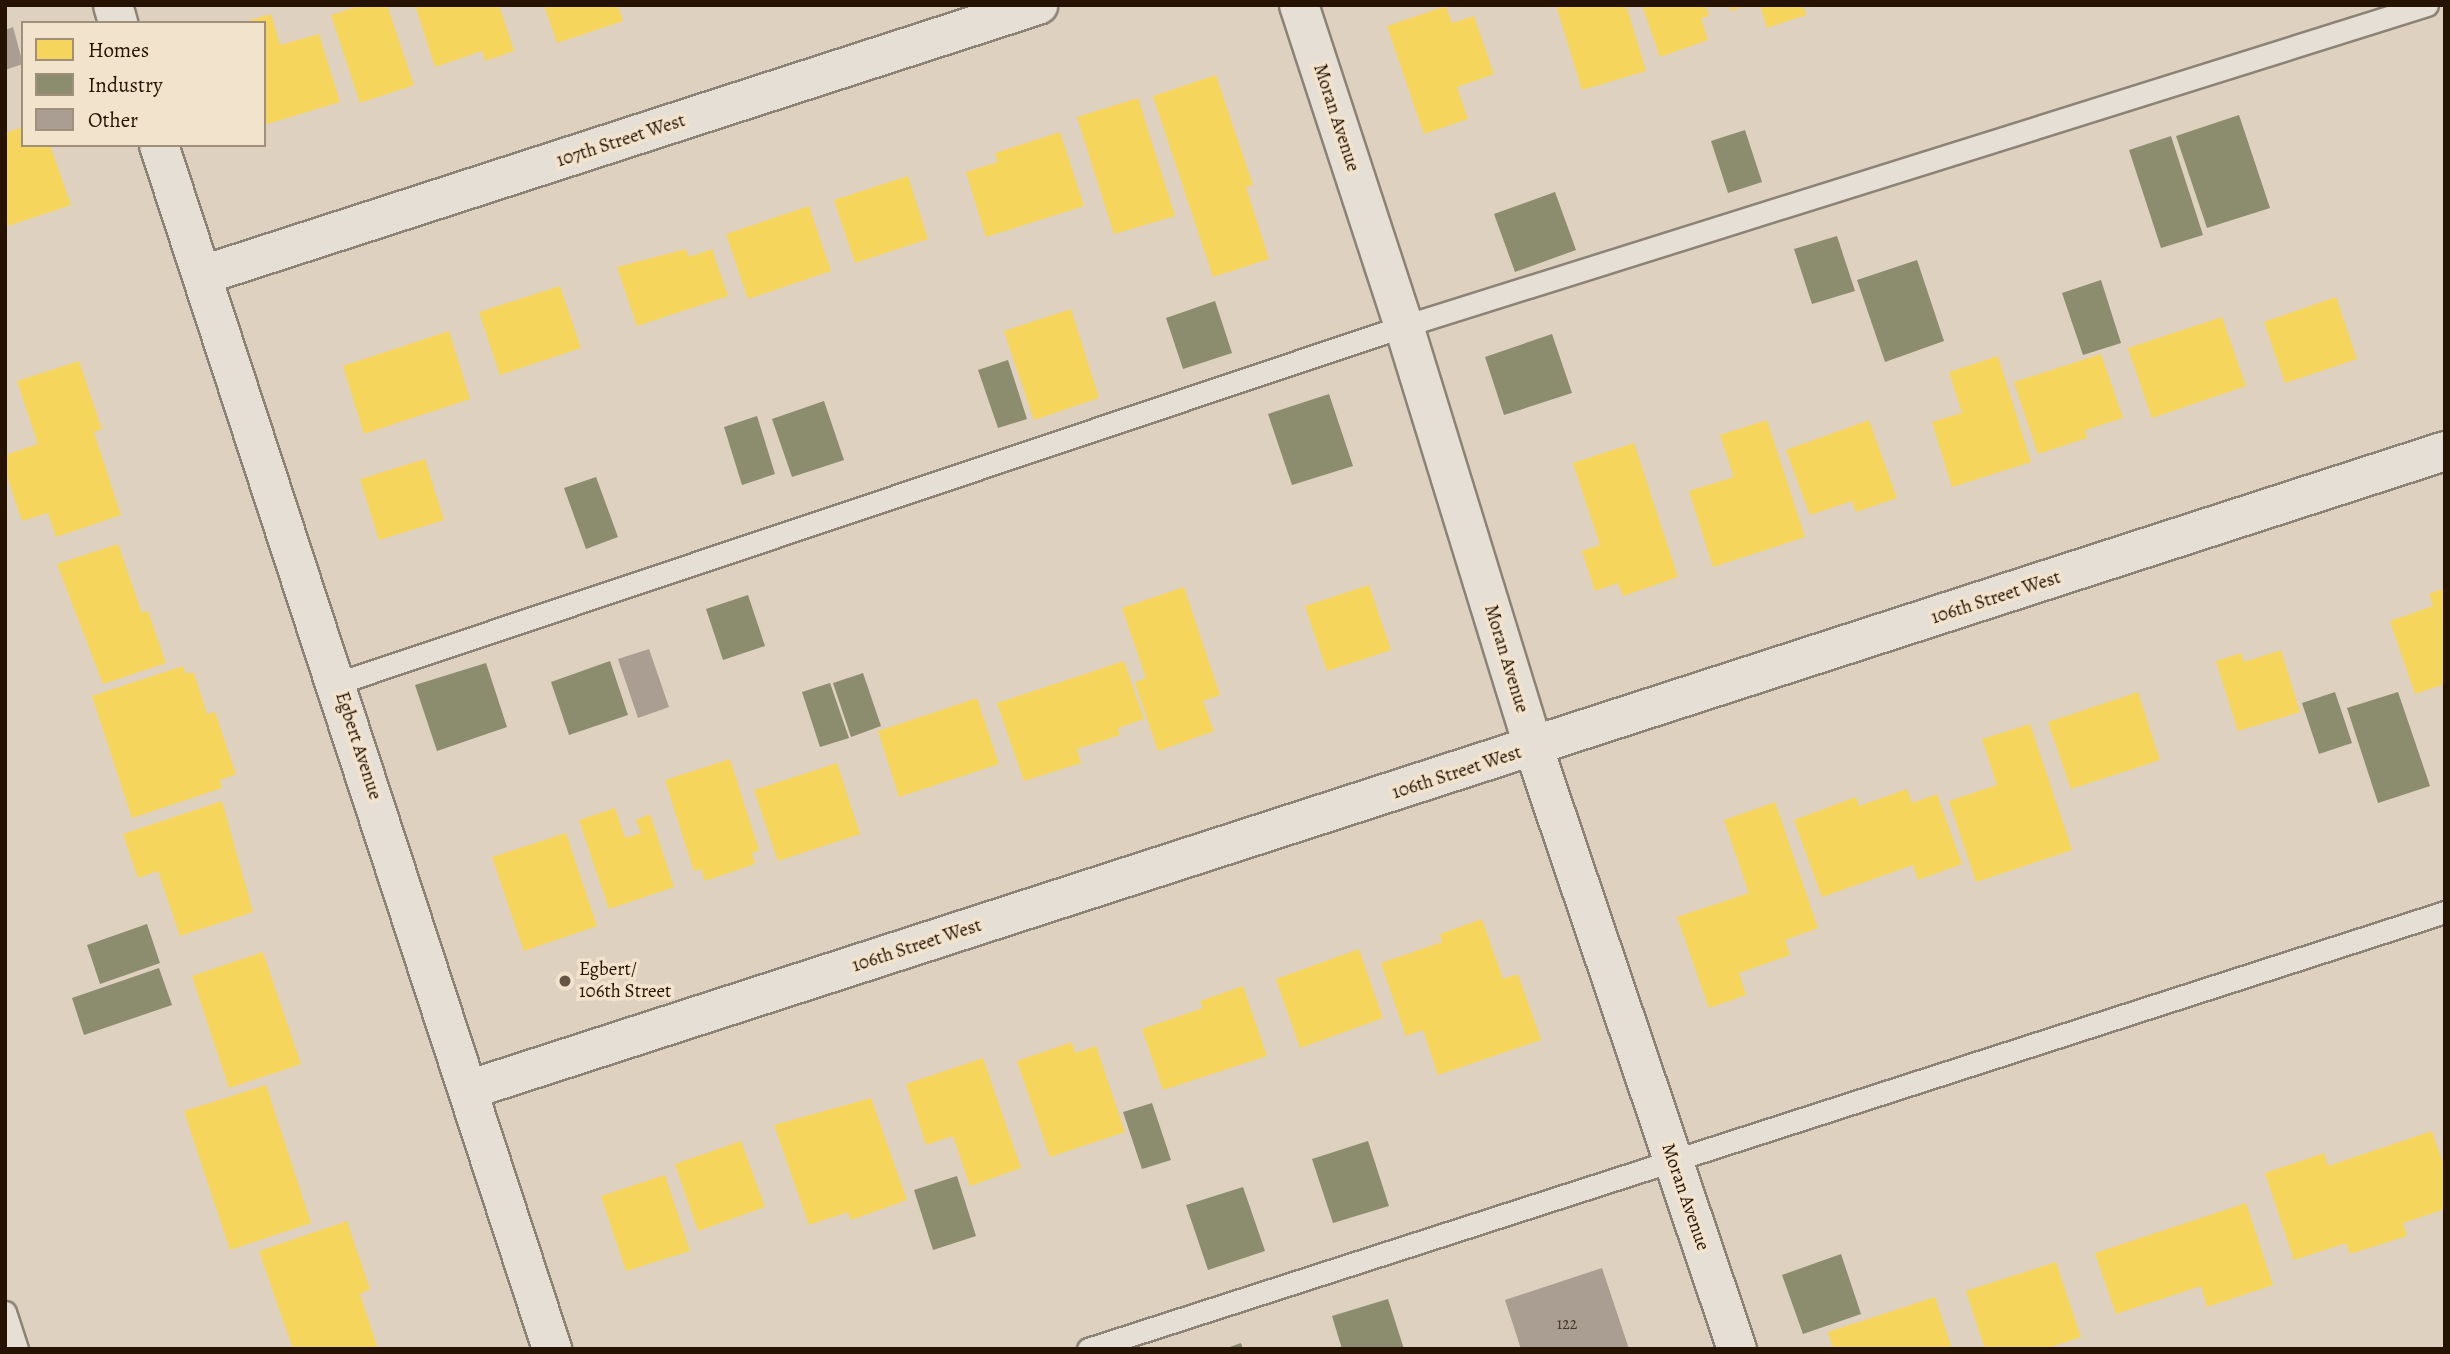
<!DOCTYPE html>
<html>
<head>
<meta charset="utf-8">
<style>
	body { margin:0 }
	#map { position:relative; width:2450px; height:1354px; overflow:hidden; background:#ded1bf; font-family:Alegreya,serif }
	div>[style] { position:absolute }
	.homes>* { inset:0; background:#f6d55c }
	.industry>* { inset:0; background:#8c8c6e }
	.building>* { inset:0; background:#a99e91 }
	.roads { filter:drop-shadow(2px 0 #8c8276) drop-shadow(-2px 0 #8c8276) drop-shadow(0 2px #8c8276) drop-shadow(0 -2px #8c8276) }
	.service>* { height:21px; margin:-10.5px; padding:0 10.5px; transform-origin:10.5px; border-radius:10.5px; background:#e5dfd5 }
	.minor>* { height:38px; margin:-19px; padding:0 19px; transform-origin:19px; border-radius:19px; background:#e5dfd5 }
	.dots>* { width:19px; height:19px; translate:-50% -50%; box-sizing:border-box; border:4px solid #f2e3cd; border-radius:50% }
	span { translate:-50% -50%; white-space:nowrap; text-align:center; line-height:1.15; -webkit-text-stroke:7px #f2e3cd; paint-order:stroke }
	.number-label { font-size:16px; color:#463524 }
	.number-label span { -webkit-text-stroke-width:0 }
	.street-label { font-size:19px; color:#251200 }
	.poi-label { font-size:19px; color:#251200 }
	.left { translate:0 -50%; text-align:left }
	.frame { position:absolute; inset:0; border:7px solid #251200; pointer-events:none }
	.legend { position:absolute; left:21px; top:21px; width:245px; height:126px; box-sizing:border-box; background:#f2e3cd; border:2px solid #a08f7b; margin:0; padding:9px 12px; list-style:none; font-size:21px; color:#251200 }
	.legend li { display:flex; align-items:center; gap:14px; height:35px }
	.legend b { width:35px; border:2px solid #a08f7b }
</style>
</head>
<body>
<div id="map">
	<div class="homes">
		<div style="clip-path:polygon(362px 5px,387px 5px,414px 85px,360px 103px,331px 15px)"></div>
		<div style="clip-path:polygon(415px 5px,499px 5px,514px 51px,485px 61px,482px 51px,435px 67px)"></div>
		<div style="clip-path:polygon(544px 5px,618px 5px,623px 21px,557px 43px)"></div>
		<div style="clip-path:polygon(1556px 5px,1626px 5px,1646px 71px,1582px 90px)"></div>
		<div style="clip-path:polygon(1642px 5px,1706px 5px,1709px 16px,1701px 18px,1708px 40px,1660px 57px)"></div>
		<div style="clip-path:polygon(1729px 5px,1746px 5px,1746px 6px,1730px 11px)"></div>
		<div style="clip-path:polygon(1760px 5px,1803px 5px,1806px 15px,1767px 28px)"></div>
		<div style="clip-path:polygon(1446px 6px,1452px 23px,1474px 16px,1494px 74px,1457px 87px,1468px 119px,1424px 134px,1387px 26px)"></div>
		<div style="clip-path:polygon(271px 14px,280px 45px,319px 34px,340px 102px,264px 125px,264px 23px,244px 22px)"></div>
		<div style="clip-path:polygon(1216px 75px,1253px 185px,1246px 187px,1269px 259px,1213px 277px,1153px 96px)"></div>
		<div style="clip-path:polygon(1138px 98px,1175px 216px,1114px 234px,1077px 117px)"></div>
		<div style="clip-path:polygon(23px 127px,23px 145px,50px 145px,71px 205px,5px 227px,5px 133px)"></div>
		<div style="clip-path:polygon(1060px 132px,1084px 206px,986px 237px,966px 172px,998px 162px,995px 153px)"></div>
		<div style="clip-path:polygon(908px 176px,928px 239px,855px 263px,834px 200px)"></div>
		<div style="clip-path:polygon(809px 206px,831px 271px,748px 299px,726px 234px)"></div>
		<div style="clip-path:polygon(686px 249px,689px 257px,712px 249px,728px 296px,637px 326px,617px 267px)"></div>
		<div style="clip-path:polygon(560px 286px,581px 348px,500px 375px,479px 312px)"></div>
		<div style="clip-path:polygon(2336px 297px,2357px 359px,2285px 383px,2264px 322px)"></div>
		<div style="clip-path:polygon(1071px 309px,1099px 398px,1034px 420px,1004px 331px)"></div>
		<div style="clip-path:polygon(2222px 317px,2246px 386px,2152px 418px,2128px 348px)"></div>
		<div style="clip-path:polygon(449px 331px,470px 399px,364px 434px,343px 366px)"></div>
		<div style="clip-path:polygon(2101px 354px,2123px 418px,2085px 430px,2087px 438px,2038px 454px,2014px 382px)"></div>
		<div style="clip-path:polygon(1998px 356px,2031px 462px,1952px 487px,1932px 422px,1962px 413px,1949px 372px)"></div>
		<div style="clip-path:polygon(79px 361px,102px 429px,94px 432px,121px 515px,56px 537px,48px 513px,22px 521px,5px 470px,5px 455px,38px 444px,17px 381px)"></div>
		<div style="clip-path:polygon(1767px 420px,1805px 537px,1713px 567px,1689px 491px,1734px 477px,1720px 435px)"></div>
		<div style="clip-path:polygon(1869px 420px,1897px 498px,1856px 512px,1852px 501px,1810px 515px,1786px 450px)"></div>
		<div style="clip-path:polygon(1634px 443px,1678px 577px,1623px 596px,1618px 583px,1595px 591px,1582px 551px,1600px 545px,1573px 463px)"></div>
		<div style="clip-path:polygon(425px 459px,444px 520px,379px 540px,360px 479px)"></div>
		<div style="clip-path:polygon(118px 544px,142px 613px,148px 611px,166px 663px,103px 684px,57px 564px)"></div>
		<div style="clip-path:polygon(1369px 585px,1391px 650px,1327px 671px,1305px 606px)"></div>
		<div style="clip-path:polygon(1184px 587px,1220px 695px,1203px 701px,1214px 731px,1158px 751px,1135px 682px,1146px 678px,1122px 608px)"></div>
		<div style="clip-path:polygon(2445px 588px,2445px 684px,2415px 694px,2390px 621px,2433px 606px,2429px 594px)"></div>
		<div style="clip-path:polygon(2281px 650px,2300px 712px,2238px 731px,2216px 661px,2241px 653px,2244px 662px)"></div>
		<div style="clip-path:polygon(1124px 661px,1144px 719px,1118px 728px,1120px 735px,1077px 749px,1081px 763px,1024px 781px,997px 703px)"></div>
		<div style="clip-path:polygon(183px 666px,185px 673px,194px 673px,207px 714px,215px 712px,236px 774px,220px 780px,222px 788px,132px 818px,92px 696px)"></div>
		<div style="clip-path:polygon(2138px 692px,2160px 760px,2071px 789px,2048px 722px)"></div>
		<div style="clip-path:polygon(977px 698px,999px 764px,899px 797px,878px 731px)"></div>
		<div style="clip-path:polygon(2030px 724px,2072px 850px,1976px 882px,1949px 801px,1997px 785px,1982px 739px)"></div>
		<div style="clip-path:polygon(730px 759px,759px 850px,752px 853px,755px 864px,705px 881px,701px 869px,694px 871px,665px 780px)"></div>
		<div style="clip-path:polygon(837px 763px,860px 834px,778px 861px,754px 790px)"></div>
		<div style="clip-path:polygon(1907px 789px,1912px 803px,1937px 794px,1962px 864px,1918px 880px,1913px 865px,1822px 897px,1794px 820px,1856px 797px,1859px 806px)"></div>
		<div style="clip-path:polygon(222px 801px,253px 912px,180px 936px,158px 871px,138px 878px,123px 834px)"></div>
		<div style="clip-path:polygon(1775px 802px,1818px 928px,1785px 940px,1790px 955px,1739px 973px,1746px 995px,1709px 1008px,1677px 917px,1749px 893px,1724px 820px)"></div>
		<div style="clip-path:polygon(615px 808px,625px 838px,641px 833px,636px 820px,650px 814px,674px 887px,609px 909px,579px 820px)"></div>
		<div style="clip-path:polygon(566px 833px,597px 926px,524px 951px,492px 857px)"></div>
		<div style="clip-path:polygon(1482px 919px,1503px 979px,1518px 974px,1541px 1040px,1438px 1075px,1423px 1030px,1406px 1036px,1381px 963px,1442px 942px,1440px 934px)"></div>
		<div style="clip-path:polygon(1359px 949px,1383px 1018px,1300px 1048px,1276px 979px)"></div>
		<div style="clip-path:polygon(263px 952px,301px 1064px,229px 1088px,192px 976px)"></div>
		<div style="clip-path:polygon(1243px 986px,1267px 1056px,1163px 1090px,1142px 1029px,1203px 1008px,1200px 1001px)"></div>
		<div style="clip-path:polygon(1072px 1042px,1075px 1053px,1096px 1046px,1125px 1132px,1050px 1157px,1017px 1061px)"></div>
		<div style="clip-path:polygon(983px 1058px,1021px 1168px,970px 1186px,953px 1136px,926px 1145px,906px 1084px)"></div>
		<div style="clip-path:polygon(266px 1085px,311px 1223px,230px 1250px,184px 1111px)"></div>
		<div style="clip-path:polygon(871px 1098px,907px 1200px,851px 1220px,848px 1212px,809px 1225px,774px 1125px)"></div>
		<div style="clip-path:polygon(2432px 1131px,2445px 1169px,2445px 1209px,2403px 1223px,2407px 1236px,2350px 1254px,2346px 1243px,2294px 1260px,2265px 1173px,2324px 1153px,2328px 1166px)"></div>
		<div style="clip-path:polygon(741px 1141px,765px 1207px,698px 1231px,675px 1164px)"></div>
		<div style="clip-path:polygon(665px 1175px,690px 1251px,626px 1271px,601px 1196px)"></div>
		<div style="clip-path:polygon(2246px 1203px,2273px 1285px,2207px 1307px,2201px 1286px,2116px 1314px,2095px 1253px)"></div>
		<div style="clip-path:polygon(347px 1221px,370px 1289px,360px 1294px,378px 1349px,293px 1349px,259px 1251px)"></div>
		<div style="clip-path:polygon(2056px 1262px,2081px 1337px,2045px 1349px,1985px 1349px,1966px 1291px)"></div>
		<div style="clip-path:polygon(1935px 1297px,1952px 1349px,1833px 1349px,1828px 1332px)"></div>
	</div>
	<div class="industry">
		<div style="clip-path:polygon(2239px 115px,2270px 208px,2207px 228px,2176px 136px)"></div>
		<div style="clip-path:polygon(1745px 130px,1762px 182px,1728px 193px,1711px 141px)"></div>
		<div style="clip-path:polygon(2171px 136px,2203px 235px,2161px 248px,2129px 150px)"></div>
		<div style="clip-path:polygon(1555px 192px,1576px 250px,1515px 272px,1494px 214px)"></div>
		<div style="clip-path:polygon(1837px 236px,1855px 291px,1812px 304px,1794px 249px)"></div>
		<div style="clip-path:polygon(1917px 260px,1944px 341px,1885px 362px,1857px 280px)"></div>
		<div style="clip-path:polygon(2101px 280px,2121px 343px,2083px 355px,2062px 293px)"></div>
		<div style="clip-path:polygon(1215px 301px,1232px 353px,1183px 369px,1166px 318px)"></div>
		<div style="clip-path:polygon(1552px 334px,1572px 393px,1504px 415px,1485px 357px)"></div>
		<div style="clip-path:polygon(1008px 360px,1027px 419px,998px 428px,978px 370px)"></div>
		<div style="clip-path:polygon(1329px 394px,1353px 466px,1292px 485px,1268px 414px)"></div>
		<div style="clip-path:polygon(824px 401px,844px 460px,792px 477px,772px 419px)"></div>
		<div style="clip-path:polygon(757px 416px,775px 474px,742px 485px,724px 427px)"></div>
		<div style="clip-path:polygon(596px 477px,618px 537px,586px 549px,564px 488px)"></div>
		<div style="clip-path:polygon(748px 595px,765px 646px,723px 660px,706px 609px)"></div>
		<div style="clip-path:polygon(610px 661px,628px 715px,569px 735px,551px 682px)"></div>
		<div style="clip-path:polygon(486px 663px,507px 727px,437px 751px,415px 685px)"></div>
		<div style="clip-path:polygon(863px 673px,881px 726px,851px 737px,833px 683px)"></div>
		<div style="clip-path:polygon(830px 683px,849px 738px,820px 747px,802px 692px)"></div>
		<div style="clip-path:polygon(2335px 692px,2352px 743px,2319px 754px,2302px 703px)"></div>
		<div style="clip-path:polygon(2398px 692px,2430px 786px,2378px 803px,2347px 708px)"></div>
		<div style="clip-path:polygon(147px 924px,160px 963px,100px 984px,87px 945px)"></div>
		<div style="clip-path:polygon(159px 968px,172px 1005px,84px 1035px,72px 998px)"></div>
		<div style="clip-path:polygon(1152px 1103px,1171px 1160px,1142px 1169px,1123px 1112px)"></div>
		<div style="clip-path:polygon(1368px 1141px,1389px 1206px,1333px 1223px,1312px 1159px)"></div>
		<div style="clip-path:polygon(957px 1176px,976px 1236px,933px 1250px,914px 1190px)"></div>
		<div style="clip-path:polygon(1243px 1187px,1265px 1251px,1208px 1270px,1186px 1205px)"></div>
		<div style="clip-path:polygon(1841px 1254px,1861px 1314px,1803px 1334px,1782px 1275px)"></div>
		<div style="clip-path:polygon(1388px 1299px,1404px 1349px,1342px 1349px,1332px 1316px)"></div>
		<div style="clip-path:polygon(1241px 1343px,1243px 1349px,1227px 1349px,1227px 1348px)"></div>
	</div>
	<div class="building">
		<div style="clip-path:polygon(13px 27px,23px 64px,5px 70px,5px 30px)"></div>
		<div style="clip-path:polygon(649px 649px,669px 707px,638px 718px,618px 659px)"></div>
		<div style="clip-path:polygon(1602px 1268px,1629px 1349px,1521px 1349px,1505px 1300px)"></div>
	</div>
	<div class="roads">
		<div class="service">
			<div style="left:338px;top:683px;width:1124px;rotate:-18.52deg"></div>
			<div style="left:1404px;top:326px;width:1072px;rotate:-17.42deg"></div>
			<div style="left:5px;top:1312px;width:39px;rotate:72deg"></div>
			<div style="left:1088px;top:1349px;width:1426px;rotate:-17.85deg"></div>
		</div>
		<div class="minor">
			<div style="left:113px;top:5px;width:19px;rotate:74deg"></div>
			<div style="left:1299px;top:5px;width:338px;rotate:71.9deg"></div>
			<div style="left:1404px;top:326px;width:443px;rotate:72.9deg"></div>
			<div style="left:1534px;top:749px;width:633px;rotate:71.31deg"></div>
			<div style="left:159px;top:145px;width:1267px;rotate:71.92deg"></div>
			<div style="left:203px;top:275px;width:878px;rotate:-17.92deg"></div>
			<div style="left:468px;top:1090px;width:2078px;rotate:-17.91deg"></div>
		</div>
	</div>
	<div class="dots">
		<div style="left:565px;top:981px;background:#665543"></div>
	</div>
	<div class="number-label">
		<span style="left:1567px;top:1324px">122</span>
	</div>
	<div class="street-label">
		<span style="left:1336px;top:118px;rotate:72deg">Moran Avenue</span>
		<span style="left:621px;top:141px;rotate:-18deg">107th Street West</span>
		<span style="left:1996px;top:598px;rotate:-18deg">106th Street West</span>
		<span style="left:1506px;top:659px;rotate:73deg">Moran Avenue</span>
		<span style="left:358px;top:746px;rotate:72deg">Egbert Avenue</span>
		<span style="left:1457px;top:773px;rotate:-18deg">106th Street West</span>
		<span style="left:917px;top:946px;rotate:-18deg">106th Street West</span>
		<span style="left:1685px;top:1197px;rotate:71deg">Moran Avenue</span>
	</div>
	<div class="poi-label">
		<span class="left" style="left:579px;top:981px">Egbert/<br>106th Street</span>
	</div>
	<div class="frame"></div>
	<ul class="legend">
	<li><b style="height:19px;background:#f6d55c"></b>Homes</li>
	<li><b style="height:19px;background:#8c8c6e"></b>Industry</li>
	<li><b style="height:19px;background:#a99e91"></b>Other</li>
	</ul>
</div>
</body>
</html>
